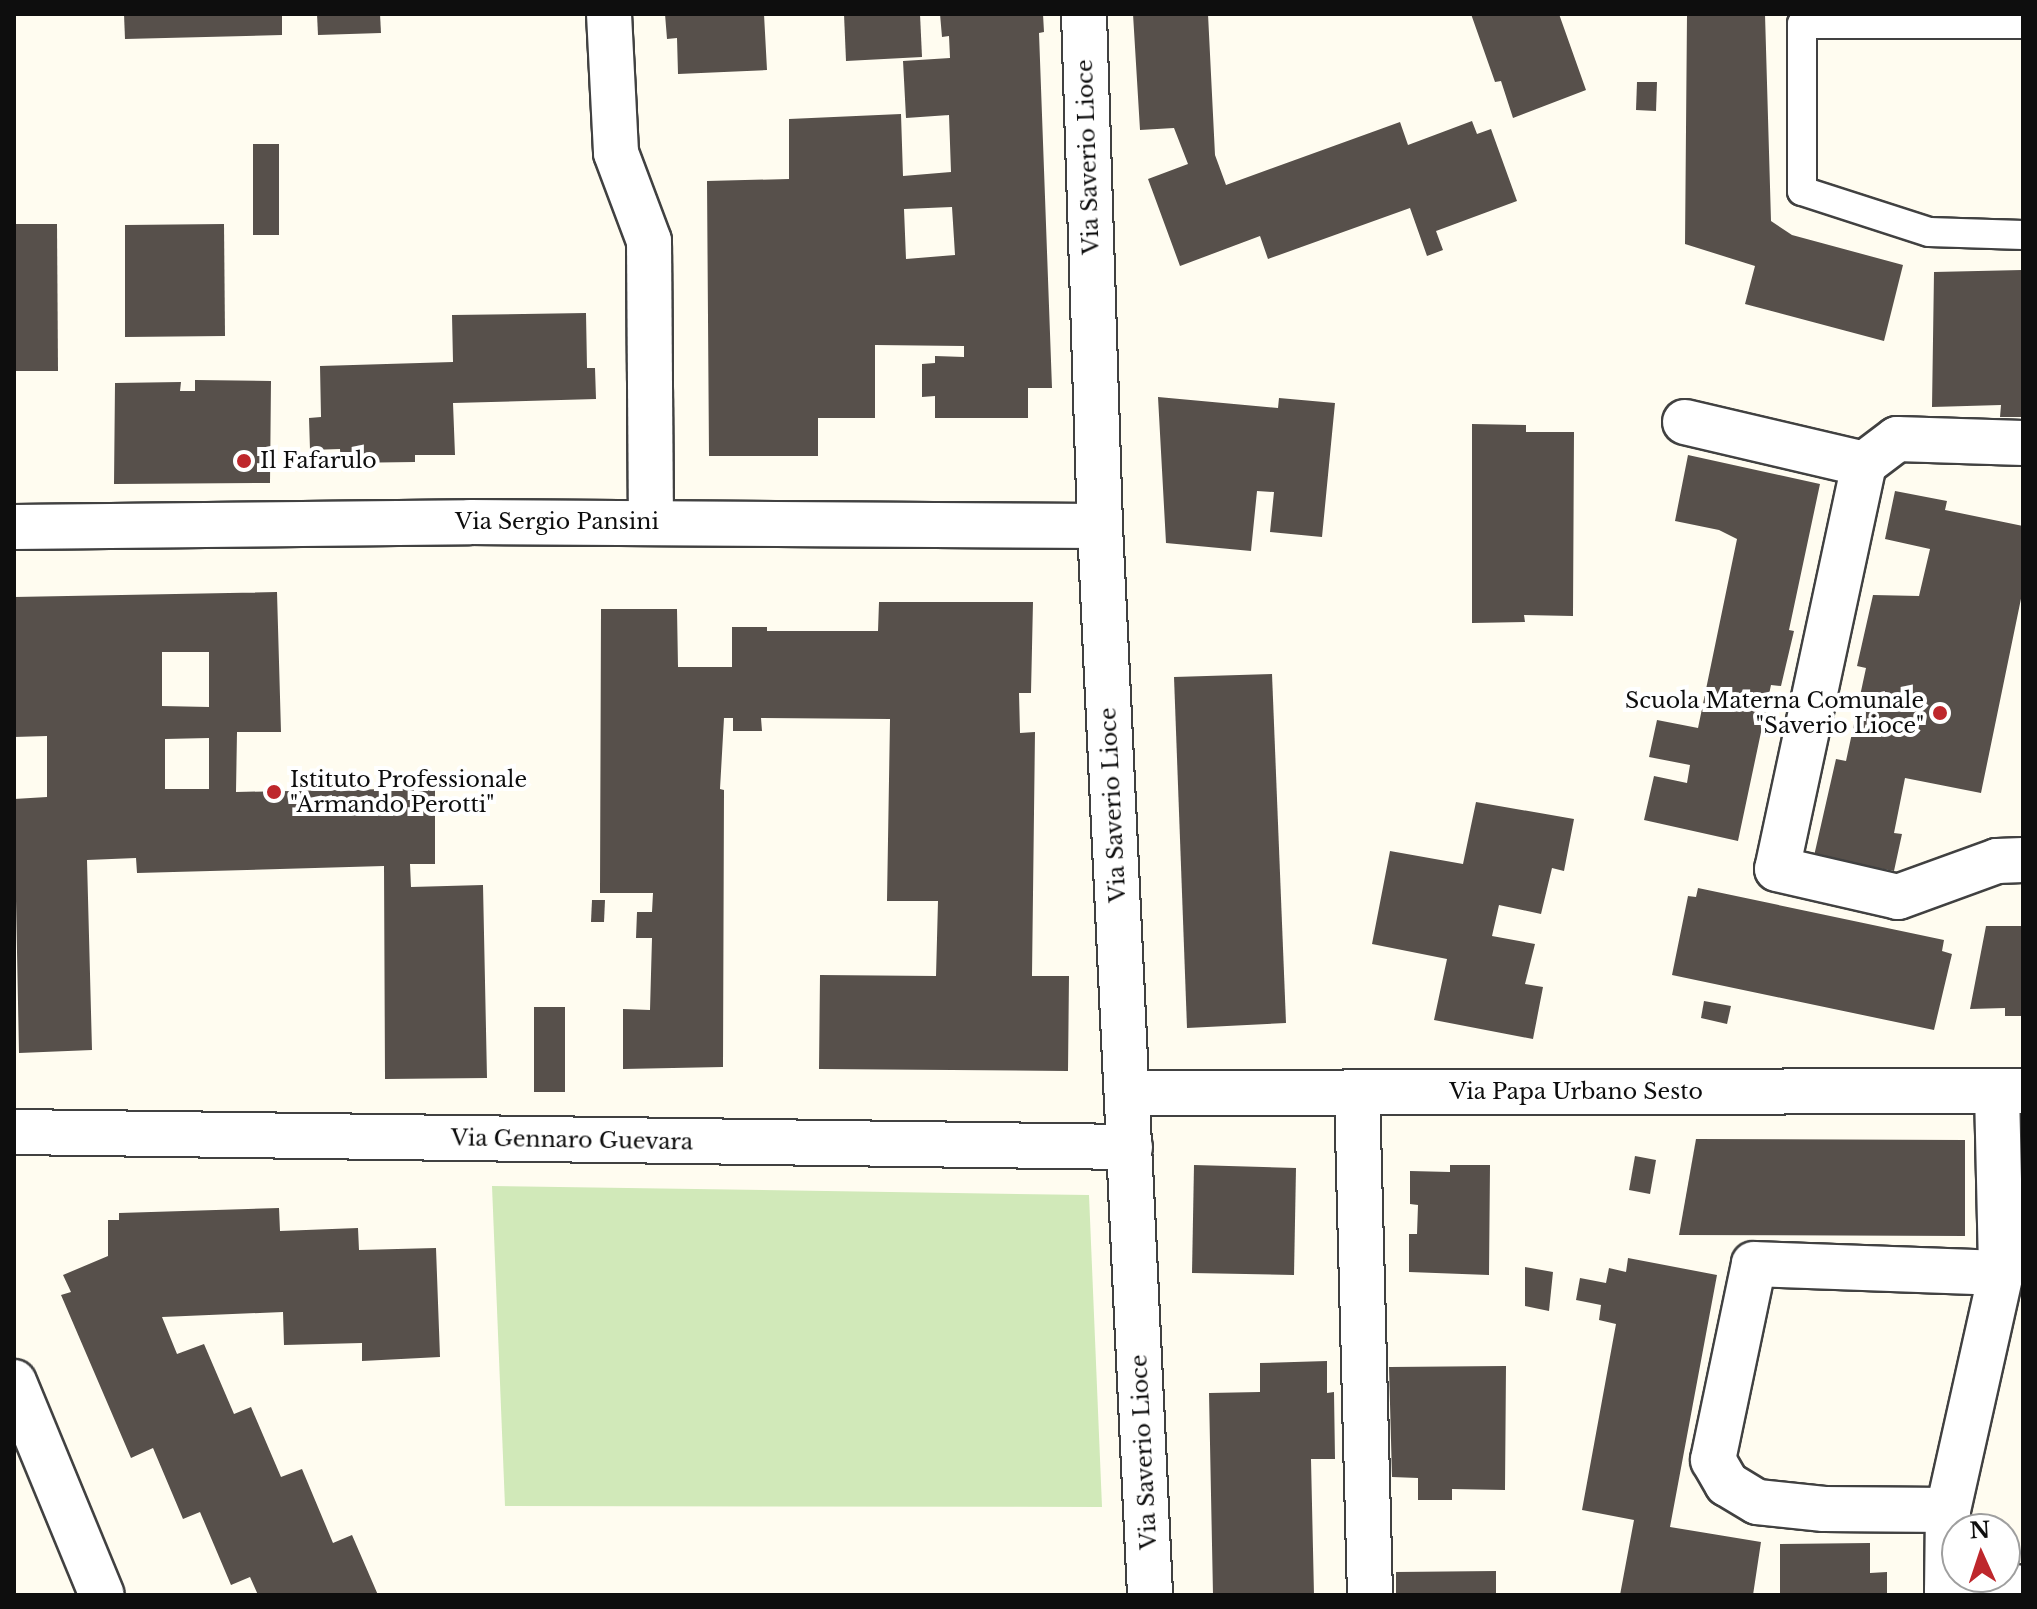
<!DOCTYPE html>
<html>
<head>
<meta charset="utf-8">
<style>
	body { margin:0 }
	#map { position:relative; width:2037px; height:1609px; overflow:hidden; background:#fffcf0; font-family:"Libre Baskerville",serif }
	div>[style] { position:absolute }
	.green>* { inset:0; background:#d1e9b9 }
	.building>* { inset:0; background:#57504b }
	.roads { filter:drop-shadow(2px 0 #414141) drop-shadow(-2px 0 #414141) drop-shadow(0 2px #414141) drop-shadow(0 -2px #414141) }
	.service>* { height:28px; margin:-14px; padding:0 14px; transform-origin:14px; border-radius:14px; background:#fff }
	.minor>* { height:44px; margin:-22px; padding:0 22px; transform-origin:22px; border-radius:22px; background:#fff }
	.dots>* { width:22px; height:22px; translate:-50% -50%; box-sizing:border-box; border:4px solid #fff; border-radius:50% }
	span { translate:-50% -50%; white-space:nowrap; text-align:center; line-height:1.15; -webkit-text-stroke:8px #fff; paint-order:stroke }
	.street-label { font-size:22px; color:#0e0e0e }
	.poi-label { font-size:22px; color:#0e0e0e }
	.left { translate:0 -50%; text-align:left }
	.right { translate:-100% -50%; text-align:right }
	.frame { position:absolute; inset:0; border:16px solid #0e0e0e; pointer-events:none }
	.north { position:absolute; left:1941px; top:1513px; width:80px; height:80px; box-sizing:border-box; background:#fff; border:2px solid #9f9f9f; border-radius:50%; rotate:357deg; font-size:22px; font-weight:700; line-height:32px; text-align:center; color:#0e0e0e }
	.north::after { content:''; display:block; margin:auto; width:28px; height:36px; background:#be272c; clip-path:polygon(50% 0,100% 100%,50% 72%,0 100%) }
</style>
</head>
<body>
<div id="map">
	<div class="green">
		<div style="clip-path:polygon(492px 1186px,1089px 1195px,1102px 1507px,505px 1506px)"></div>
	</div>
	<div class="building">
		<div style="clip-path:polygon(124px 14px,282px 14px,282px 35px,125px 39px)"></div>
		<div style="clip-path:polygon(317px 14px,380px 14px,381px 33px,318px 35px)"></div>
		<div style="clip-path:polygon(665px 14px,764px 14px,767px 70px,678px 74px,677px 38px,667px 39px)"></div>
		<div style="clip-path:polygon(844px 14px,920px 14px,922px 57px,846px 61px)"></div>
		<div style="clip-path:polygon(evenodd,940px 14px,1043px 14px,1044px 32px,1039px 33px,1052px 388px,1028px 388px,1028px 418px,935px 418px,935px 396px,922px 397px,922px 364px,935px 363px,935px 356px,964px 357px,964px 346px,875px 345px,875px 418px,818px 418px,818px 456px,709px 456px,707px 181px,789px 179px,789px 119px,901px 114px,903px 176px,951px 172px,949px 115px,906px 118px,903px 61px,950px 58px,949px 36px,942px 37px,940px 14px,952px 207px,955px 255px,906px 259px,904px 209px,952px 207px)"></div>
		<div style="clip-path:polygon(1133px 14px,1208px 14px,1215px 155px,1226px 185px,1400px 122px,1408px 145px,1472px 121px,1477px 134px,1491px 129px,1517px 201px,1436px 231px,1443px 250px,1427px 256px,1410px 208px,1268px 259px,1260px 236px,1180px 266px,1148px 179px,1188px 164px,1174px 128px,1140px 130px)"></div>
		<div style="clip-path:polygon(1471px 14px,1559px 14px,1586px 90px,1513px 118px,1501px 81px,1495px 82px)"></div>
		<div style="clip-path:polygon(1687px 14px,1765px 14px,1771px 221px,1792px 235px,1903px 265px,1884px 341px,1745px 304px,1755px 266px,1685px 244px)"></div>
		<div style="clip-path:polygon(1637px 82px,1657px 82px,1656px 111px,1636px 110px)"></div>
		<div style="clip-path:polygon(253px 144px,279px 144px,279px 235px,253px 235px)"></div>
		<div style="clip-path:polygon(14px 224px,57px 224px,58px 371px,14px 371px)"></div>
		<div style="clip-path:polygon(224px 224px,225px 336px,125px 337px,125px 225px)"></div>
		<div style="clip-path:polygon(2022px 270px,2023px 417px,2000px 417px,2001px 405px,1932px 407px,1934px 272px)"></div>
		<div style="clip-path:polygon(586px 313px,587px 368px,595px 368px,596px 399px,453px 403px,455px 455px,415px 455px,415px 462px,341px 463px,340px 449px,310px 450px,309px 418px,321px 417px,320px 366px,453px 362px,452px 315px)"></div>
		<div style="clip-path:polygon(195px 380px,271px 381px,270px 483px,114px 484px,115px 383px,181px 382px,180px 391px,195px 391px)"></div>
		<div style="clip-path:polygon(1158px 397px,1278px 408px,1279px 398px,1335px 403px,1322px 537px,1270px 532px,1274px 492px,1257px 491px,1251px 551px,1166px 543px)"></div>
		<div style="clip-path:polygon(1472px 424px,1526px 425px,1526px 432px,1574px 432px,1573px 616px,1524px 615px,1525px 622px,1472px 623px)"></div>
		<div style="clip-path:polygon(1688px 455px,1820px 484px,1789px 630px,1794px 631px,1781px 686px,1771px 685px,1738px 841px,1644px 820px,1654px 776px,1687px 783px,1690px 765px,1649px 757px,1657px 720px,1698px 728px,1737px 539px,1719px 530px,1675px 521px)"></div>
		<div style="clip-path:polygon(1895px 491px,1947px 501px,1945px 510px,2023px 526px,2023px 589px,1981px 793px,1905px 778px,1894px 833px,1902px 834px,1894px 871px,1814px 856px,1836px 759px,1846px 761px,1866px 668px,1857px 666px,1873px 595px,1919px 596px,1930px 549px,1885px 539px)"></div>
		<div style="clip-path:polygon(evenodd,277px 592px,281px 732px,237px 732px,236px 792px,435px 788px,435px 864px,410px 864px,411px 887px,483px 885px,487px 1078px,385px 1079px,384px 866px,137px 873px,136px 858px,87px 860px,92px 1050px,19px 1053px,14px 799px,47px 797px,47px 736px,14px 737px,14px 597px,277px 592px,162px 652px,209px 652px,209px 707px,162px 706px,162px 652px,277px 592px,209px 738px,209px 789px,165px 789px,165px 739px,209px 738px)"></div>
		<div style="clip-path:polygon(879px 602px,1033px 602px,1031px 693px,1019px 693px,1020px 733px,1035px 732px,1032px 976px,1069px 976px,1068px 1071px,819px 1069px,820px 975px,936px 976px,938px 901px,887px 901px,890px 719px,761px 718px,762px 731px,733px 731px,733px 718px,724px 718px,720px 789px,724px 790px,723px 1067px,623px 1069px,623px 1009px,650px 1010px,652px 938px,636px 938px,637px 912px,652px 912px,653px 893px,600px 893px,601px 609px,677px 609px,678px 667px,732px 667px,732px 627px,767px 627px,767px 631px,878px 631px)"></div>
		<div style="clip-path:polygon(1272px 674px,1286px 1023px,1187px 1028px,1174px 677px)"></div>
		<div style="clip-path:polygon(1476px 802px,1574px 819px,1564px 871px,1552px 868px,1541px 914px,1499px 905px,1492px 936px,1535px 944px,1525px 984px,1543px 987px,1533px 1039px,1434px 1020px,1447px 959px,1372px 944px,1390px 851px,1463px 864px)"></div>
		<div style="clip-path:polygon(1698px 888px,1944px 940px,1942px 951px,1952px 954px,1934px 1030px,1672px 975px,1688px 896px,1696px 897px)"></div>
		<div style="clip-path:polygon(592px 900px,605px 900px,604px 922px,591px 922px)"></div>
		<div style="clip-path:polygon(1986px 926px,2023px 926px,2023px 1016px,2005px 1016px,2005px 1008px,1970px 1009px)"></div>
		<div style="clip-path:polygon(1704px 1001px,1731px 1006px,1727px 1024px,1701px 1018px)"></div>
		<div style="clip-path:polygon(534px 1007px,565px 1007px,565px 1092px,534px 1092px)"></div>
		<div style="clip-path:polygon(1696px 1139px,1965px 1140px,1965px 1236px,1679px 1235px)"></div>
		<div style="clip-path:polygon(1635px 1156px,1656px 1160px,1650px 1194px,1629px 1190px)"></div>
		<div style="clip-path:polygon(1194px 1165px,1296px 1168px,1294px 1275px,1192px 1273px)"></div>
		<div style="clip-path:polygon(1450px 1165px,1490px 1165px,1489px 1275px,1409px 1272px,1409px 1234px,1417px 1234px,1418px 1205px,1410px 1204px,1410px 1171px,1450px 1172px)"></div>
		<div style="clip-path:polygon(279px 1208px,280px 1231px,358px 1228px,359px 1250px,436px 1248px,440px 1357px,362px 1361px,362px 1343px,284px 1345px,283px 1312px,162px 1317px,177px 1354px,204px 1344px,234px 1414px,251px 1407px,281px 1477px,302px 1469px,333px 1543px,352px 1535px,378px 1595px,258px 1595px,250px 1577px,231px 1585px,200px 1512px,183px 1519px,153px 1448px,131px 1458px,61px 1295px,71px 1292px,63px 1275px,108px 1256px,108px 1220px,119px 1220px,119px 1213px)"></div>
		<div style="clip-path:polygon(1628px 1258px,1717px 1275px,1670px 1527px,1761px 1542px,1753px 1595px,1620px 1595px,1634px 1520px,1582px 1510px,1616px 1324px,1599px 1320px,1601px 1305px,1576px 1300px,1580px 1278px,1606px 1283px,1609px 1268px,1626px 1272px)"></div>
		<div style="clip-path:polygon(1525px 1267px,1553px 1272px,1549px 1311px,1525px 1306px)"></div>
		<div style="clip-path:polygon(1327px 1361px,1327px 1393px,1334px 1392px,1335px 1459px,1311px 1459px,1314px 1595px,1213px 1595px,1209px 1393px,1260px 1392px,1260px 1363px)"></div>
		<div style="clip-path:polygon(1506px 1366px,1505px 1490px,1452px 1489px,1452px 1500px,1418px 1500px,1418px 1478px,1392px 1477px,1389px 1367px)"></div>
		<div style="clip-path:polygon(1870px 1543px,1870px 1573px,1887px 1572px,1887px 1595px,1780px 1595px,1780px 1544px)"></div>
		<div style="clip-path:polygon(1496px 1571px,1496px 1595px,1396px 1595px,1396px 1572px)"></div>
	</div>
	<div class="roads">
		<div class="service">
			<div style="left:2023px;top:24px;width:221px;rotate:180deg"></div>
			<div style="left:1802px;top:24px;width:167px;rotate:90deg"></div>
			<div style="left:1802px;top:191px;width:133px;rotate:17.9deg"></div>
			<div style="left:1929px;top:232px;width:94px;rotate:1.8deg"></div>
		</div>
		<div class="minor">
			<div style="left:609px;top:14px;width:139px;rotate:87.1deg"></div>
			<div style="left:616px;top:153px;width:94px;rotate:69.4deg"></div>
			<div style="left:649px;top:241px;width:281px;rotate:89.6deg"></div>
			<div style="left:1084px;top:14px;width:512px;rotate:88.21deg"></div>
			<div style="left:1100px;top:526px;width:1070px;rotate:87.32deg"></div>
			<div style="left:1685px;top:422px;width:184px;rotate:13.2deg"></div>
			<div style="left:2023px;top:443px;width:126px;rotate:-178.2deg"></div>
			<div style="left:1897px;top:439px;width:41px;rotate:142.9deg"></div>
			<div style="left:1864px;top:464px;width:414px;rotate:102.1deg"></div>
			<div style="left:1777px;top:869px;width:124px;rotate:13deg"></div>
			<div style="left:1898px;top:897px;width:105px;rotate:-20deg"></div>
			<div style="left:1997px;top:861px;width:26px;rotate:-2deg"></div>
			<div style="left:14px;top:527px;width:456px;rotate:-0.6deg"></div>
			<div style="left:470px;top:522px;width:630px;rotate:0.36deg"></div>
			<div style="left:1997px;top:1091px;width:182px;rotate:88.7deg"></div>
			<div style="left:2001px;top:1273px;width:243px;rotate:102.6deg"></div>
			<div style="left:1948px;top:1510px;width:81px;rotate:90.7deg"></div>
			<div style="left:1947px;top:1591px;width:48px;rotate:-8.5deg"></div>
			<div style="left:1994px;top:1584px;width:29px;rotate:8deg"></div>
			<div style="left:1357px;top:1092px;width:503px;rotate:88.52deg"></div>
			<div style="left:1128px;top:1093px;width:895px;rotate:-0.13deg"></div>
			<div style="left:14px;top:1132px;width:1116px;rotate:0.77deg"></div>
			<div style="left:14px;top:1382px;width:230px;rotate:67.6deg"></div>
			<div style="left:1948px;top:1510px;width:124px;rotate:-179.5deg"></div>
			<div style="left:1824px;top:1509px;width:67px;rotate:-174deg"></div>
			<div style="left:1757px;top:1502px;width:35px;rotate:-149deg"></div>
			<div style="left:1727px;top:1484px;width:28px;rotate:-120deg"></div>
			<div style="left:1713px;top:1460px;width:200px;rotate:-78.2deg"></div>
			<div style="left:1754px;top:1264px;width:247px;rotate:2.1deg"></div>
		</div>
	</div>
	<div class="dots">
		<div style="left:244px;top:461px;background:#be272c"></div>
		<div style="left:1940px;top:713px;background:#be272c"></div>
		<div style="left:274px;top:792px;background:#be272c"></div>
	</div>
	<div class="street-label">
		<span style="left:1088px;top:157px;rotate:-92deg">Via Saverio Lioce</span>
		<span style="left:557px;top:522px">Via Sergio Pansini</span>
		<span style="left:1113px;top:805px;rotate:-93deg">Via Saverio Lioce</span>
		<span style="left:1576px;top:1092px">Via Papa Urbano Sesto</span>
		<span style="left:572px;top:1140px;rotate:1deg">Via Gennaro Guevara</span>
		<span style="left:1144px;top:1452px;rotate:-93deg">Via Saverio Lioce</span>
	</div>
	<div class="poi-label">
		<span class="left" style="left:260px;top:461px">Il Fafarulo</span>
		<span class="right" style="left:1924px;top:713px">Scuola Materna Comunale<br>"Saverio Lioce"</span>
		<span class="left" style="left:290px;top:792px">Istituto Professionale<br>"Armando Perotti"</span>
	</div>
	<div class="frame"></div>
	<div class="north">N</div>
</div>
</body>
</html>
